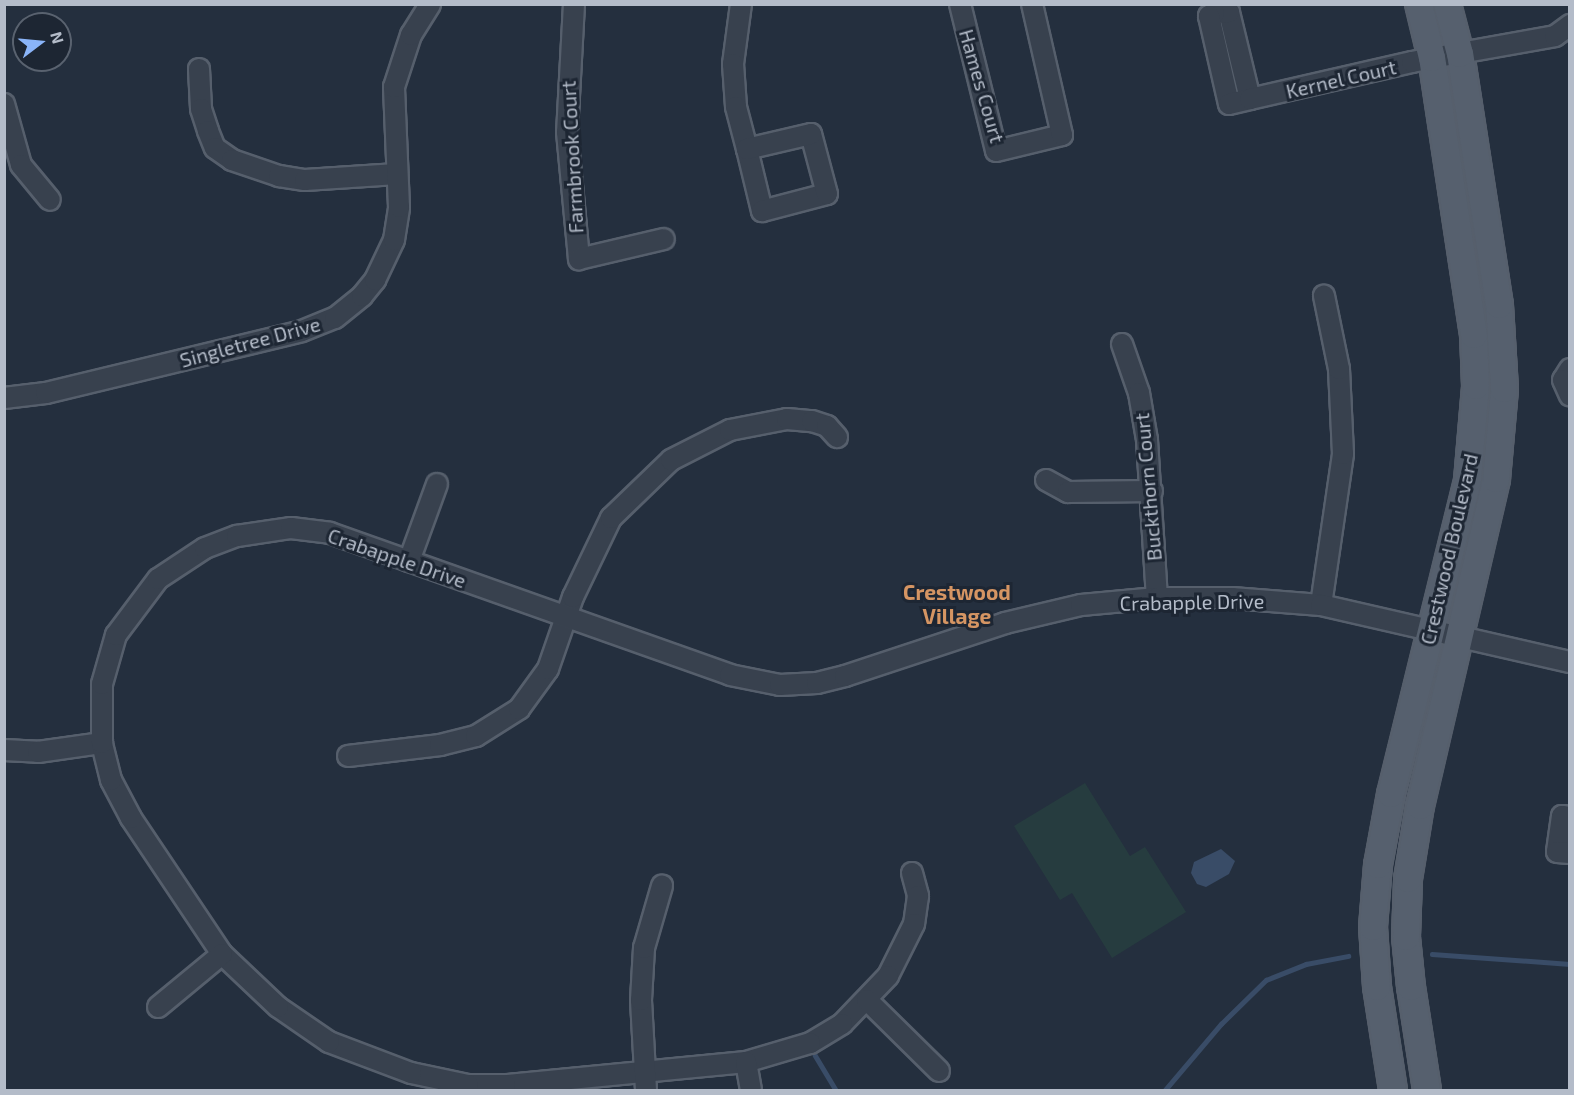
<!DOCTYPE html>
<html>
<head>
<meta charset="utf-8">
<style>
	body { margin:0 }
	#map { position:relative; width:1574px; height:1095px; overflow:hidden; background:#242f3e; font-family:"Exo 2",sans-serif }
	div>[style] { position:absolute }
	.green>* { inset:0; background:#263c3f }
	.water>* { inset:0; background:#394c67 }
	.stream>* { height:4.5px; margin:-2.25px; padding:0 2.25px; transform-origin:2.25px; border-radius:2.25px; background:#394c67 }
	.roads { filter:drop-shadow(2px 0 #565f6c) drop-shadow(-2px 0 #565f6c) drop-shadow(0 2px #565f6c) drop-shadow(0 -2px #565f6c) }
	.minor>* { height:20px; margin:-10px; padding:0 10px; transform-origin:10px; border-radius:10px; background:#38414e }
	.major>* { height:26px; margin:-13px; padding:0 13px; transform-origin:13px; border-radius:13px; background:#56606e }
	span { translate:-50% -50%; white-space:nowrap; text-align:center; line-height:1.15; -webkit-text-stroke:6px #1d2633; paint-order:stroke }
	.street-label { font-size:20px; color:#b4bcc9 }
	.neighbourhood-label { font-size:21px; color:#d59563; font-weight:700 }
	.frame { position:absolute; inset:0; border:6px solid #b4bcc9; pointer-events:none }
	.north { position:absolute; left:12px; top:12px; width:60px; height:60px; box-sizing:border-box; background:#1d2633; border:2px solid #59626f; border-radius:50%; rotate:74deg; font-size:16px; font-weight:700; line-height:24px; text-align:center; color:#b4bcc9 }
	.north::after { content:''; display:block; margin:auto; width:21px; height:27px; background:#8ab4f8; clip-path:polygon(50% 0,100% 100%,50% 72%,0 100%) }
</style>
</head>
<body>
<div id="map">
	<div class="green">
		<div style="clip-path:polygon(1085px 783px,1130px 856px,1145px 847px,1186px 912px,1112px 958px,1072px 893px,1060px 900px,1014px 826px)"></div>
	</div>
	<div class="water">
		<div style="clip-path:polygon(1221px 849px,1235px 861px,1229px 874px,1206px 887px,1197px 884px,1191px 873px,1194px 862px)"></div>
	</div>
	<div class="stream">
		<div style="left:1432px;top:954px;width:138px;rotate:4.1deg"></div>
		<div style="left:815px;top:1055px;width:41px;rotate:59deg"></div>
		<div style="left:1165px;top:1090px;width:87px;rotate:-49.7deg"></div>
		<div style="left:1221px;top:1024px;width:63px;rotate:-44.4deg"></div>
		<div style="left:1266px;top:980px;width:43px;rotate:-21.8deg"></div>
		<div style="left:1306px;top:964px;width:43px;rotate:-10.8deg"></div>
	</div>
	<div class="roads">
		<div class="minor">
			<div style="left:574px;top:4px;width:128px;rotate:93.1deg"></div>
			<div style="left:567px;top:132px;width:128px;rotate:84.6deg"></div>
			<div style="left:579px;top:259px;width:87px;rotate:-13.2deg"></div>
			<div style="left:741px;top:4px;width:61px;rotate:97.6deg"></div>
			<div style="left:733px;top:64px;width:43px;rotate:86deg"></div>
			<div style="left:736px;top:107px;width:43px;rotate:75.3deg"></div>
			<div style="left:747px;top:149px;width:64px;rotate:76.4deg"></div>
			<div style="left:762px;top:211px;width:67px;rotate:-14.7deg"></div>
			<div style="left:827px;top:194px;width:62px;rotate:-104.9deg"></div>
			<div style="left:811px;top:134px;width:66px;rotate:166.8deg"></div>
			<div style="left:960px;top:4px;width:151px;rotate:76.2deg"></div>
			<div style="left:996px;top:151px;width:68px;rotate:-13.6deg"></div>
			<div style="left:1062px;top:135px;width:134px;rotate:-102.9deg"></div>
			<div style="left:199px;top:69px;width:40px;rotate:87.1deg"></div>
			<div style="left:201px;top:109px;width:23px;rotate:72deg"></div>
			<div style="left:208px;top:131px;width:18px;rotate:68deg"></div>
			<div style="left:215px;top:148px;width:21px;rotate:35deg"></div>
			<div style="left:232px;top:160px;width:50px;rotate:18.8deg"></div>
			<div style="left:279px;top:176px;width:26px;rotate:9deg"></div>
			<div style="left:305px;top:180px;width:92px;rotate:-3.7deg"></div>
			<div style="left:1250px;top:99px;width:89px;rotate:-103.6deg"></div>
			<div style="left:1229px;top:12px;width:15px;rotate:176deg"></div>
			<div style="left:1214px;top:13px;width:6px;rotate:149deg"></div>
			<div style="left:1209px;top:16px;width:90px;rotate:77.2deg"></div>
			<div style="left:1229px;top:104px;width:22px;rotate:-13deg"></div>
			<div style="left:1250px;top:99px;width:166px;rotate:-12.9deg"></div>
			<div style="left:1412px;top:62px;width:20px;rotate:-11deg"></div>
			<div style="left:1432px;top:58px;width:125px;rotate:-10.1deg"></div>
			<div style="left:1555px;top:36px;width:19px;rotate:-36deg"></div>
			<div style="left:4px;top:104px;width:63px;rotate:74.4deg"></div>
			<div style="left:21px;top:165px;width:45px;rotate:50.4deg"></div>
			<div style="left:1122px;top:344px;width:52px;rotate:70.9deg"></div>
			<div style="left:1139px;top:393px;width:48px;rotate:80.3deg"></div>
			<div style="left:1147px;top:440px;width:158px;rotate:86.4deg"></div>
			<div style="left:1570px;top:369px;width:13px;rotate:122deg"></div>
			<div style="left:1563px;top:380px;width:17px;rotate:66deg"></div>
			<div style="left:4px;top:398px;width:42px;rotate:-6.8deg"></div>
			<div style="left:46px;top:393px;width:263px;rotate:-13.6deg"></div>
			<div style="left:302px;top:331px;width:35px;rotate:-22deg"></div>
			<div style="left:335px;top:318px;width:35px;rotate:-39deg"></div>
			<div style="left:362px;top:296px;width:21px;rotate:-51deg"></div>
			<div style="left:375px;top:280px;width:44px;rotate:-64.6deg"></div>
			<div style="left:394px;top:240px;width:33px;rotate:-81deg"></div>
			<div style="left:399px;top:207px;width:120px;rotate:-92.4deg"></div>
			<div style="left:394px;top:87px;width:55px;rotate:-71.9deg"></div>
			<div style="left:411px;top:35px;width:36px;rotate:-58deg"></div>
			<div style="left:1046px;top:480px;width:25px;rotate:29deg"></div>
			<div style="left:1068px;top:492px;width:84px;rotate:-0.7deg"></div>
			<div style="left:409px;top:561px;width:82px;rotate:-70deg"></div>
			<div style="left:1321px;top:605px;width:153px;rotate:-81.7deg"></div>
			<div style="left:1343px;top:454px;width:85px;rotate:-92.7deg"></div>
			<div style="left:1339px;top:369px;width:75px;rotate:-101.6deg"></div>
			<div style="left:4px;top:750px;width:34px;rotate:3deg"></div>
			<div style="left:38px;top:752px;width:65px;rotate:-8deg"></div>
			<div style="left:348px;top:756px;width:93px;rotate:-6.8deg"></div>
			<div style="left:440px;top:745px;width:37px;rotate:-14deg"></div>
			<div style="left:476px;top:736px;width:51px;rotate:-32.1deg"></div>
			<div style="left:519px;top:709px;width:49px;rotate:-54.1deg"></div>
			<div style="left:548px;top:669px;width:76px;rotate:-70.9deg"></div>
			<div style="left:573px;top:597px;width:88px;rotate:-64.3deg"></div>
			<div style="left:611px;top:518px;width:83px;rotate:-44deg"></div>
			<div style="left:671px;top:460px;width:66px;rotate:-27deg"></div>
			<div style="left:730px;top:430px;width:58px;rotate:-10.9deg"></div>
			<div style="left:787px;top:419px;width:25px;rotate:5deg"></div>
			<div style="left:812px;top:421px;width:16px;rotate:18deg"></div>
			<div style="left:827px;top:426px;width:15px;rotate:48deg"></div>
			<div style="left:1570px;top:817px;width:8px;rotate:-173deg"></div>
			<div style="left:1562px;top:816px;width:36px;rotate:98deg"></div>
			<div style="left:1557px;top:852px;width:13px;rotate:4deg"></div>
			<div style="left:912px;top:873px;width:24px;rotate:75deg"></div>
			<div style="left:918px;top:896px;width:28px;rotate:98deg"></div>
			<div style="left:914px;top:924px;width:58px;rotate:116.6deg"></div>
			<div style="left:888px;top:976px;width:66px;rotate:133.8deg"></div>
			<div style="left:842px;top:1024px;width:37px;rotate:149deg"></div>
			<div style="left:810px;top:1043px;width:67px;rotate:163.5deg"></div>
			<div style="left:746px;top:1062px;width:242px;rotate:174.5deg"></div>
			<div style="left:505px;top:1085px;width:37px;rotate:180deg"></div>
			<div style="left:468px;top:1085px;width:58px;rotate:-168.1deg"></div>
			<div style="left:411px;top:1073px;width:88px;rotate:-159.3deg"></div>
			<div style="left:329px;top:1042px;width:62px;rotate:-145.5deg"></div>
			<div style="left:278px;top:1007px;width:77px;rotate:-136.6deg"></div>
			<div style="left:222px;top:954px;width:164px;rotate:-123.8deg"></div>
			<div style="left:131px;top:818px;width:43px;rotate:-117.8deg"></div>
			<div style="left:111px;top:780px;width:38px;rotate:-104deg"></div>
			<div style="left:102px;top:743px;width:59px;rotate:-90deg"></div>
			<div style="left:102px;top:684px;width:51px;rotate:-74.1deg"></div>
			<div style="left:116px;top:635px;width:70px;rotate:-53.1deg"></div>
			<div style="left:158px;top:579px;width:56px;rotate:-33.4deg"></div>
			<div style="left:205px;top:548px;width:34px;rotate:-21deg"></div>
			<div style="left:237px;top:536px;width:55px;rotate:-8.4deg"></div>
			<div style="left:291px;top:528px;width:39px;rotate:7deg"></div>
			<div style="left:330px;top:533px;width:424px;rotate:19.5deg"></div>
			<div style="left:730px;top:675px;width:51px;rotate:11.3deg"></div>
			<div style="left:780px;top:685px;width:37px;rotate:-3deg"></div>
			<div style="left:817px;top:683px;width:29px;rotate:-14deg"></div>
			<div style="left:845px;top:676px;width:169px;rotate:-18.3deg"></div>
			<div style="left:1005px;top:623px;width:78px;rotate:-13.3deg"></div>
			<div style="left:1081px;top:605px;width:76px;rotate:-5.3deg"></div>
			<div style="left:1157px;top:598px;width:75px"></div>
			<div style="left:1232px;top:598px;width:89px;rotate:4.5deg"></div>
			<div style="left:1321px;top:605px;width:255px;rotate:12.9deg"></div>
			<div style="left:867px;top:1000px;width:101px;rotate:44.6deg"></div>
			<div style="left:158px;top:1007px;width:83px;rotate:-39.6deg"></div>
			<div style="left:746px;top:1062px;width:28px;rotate:80deg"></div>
			<div style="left:646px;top:1090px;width:90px;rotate:-93.2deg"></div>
			<div style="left:641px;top:1000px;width:52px;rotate:-86.7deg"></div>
			<div style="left:644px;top:948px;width:65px;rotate:-73.8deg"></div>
		</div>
		<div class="major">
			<div style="left:1393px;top:1090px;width:104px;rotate:-98.8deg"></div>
			<div style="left:1377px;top:987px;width:60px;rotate:-93.8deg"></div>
			<div style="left:1373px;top:927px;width:62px;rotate:-85.4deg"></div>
			<div style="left:1378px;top:865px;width:72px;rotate:-79.6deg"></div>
			<div style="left:1391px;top:794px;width:323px;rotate:-76.2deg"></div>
			<div style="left:1468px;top:480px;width:94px;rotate:-85.1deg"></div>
			<div style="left:1476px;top:386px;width:51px;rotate:-92.2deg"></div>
			<div style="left:1474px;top:335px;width:280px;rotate:-98.6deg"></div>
			<div style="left:1432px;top:58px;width:56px;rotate:-103.5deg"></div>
			<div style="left:1427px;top:1090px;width:104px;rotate:-98.8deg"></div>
			<div style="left:1411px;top:987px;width:50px;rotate:-95.7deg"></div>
			<div style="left:1406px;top:937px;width:58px;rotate:-88deg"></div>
			<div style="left:1408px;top:879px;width:74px;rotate:-80.7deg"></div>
			<div style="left:1420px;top:806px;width:336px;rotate:-76.9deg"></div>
			<div style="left:1496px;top:479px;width:90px;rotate:-84.9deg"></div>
			<div style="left:1504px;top:389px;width:84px;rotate:-93.4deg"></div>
			<div style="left:1499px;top:305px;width:254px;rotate:-98.8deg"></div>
			<div style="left:1460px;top:54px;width:52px;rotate:-104.6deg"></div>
		</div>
	</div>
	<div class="street-label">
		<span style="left:1341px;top:79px;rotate:-13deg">Kernel Court</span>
		<span style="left:982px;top:86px;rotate:74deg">Hames Court</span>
		<span style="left:572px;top:157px;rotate:-93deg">Farmbrook Court</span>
		<span style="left:250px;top:342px;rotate:-15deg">Singletree Drive</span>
		<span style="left:1148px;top:487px;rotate:-95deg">Buckthorn Court</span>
		<span style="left:1449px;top:549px;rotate:-77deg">Crestwood Boulevard</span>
		<span style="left:397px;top:558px;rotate:19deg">Crabapple Drive</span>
		<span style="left:1192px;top:602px;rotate:-1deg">Crabapple Drive</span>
	</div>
	<div class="neighbourhood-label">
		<span style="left:957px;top:604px">Crestwood<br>Village</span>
	</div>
	<div class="frame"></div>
	<div class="north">N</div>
</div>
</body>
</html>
